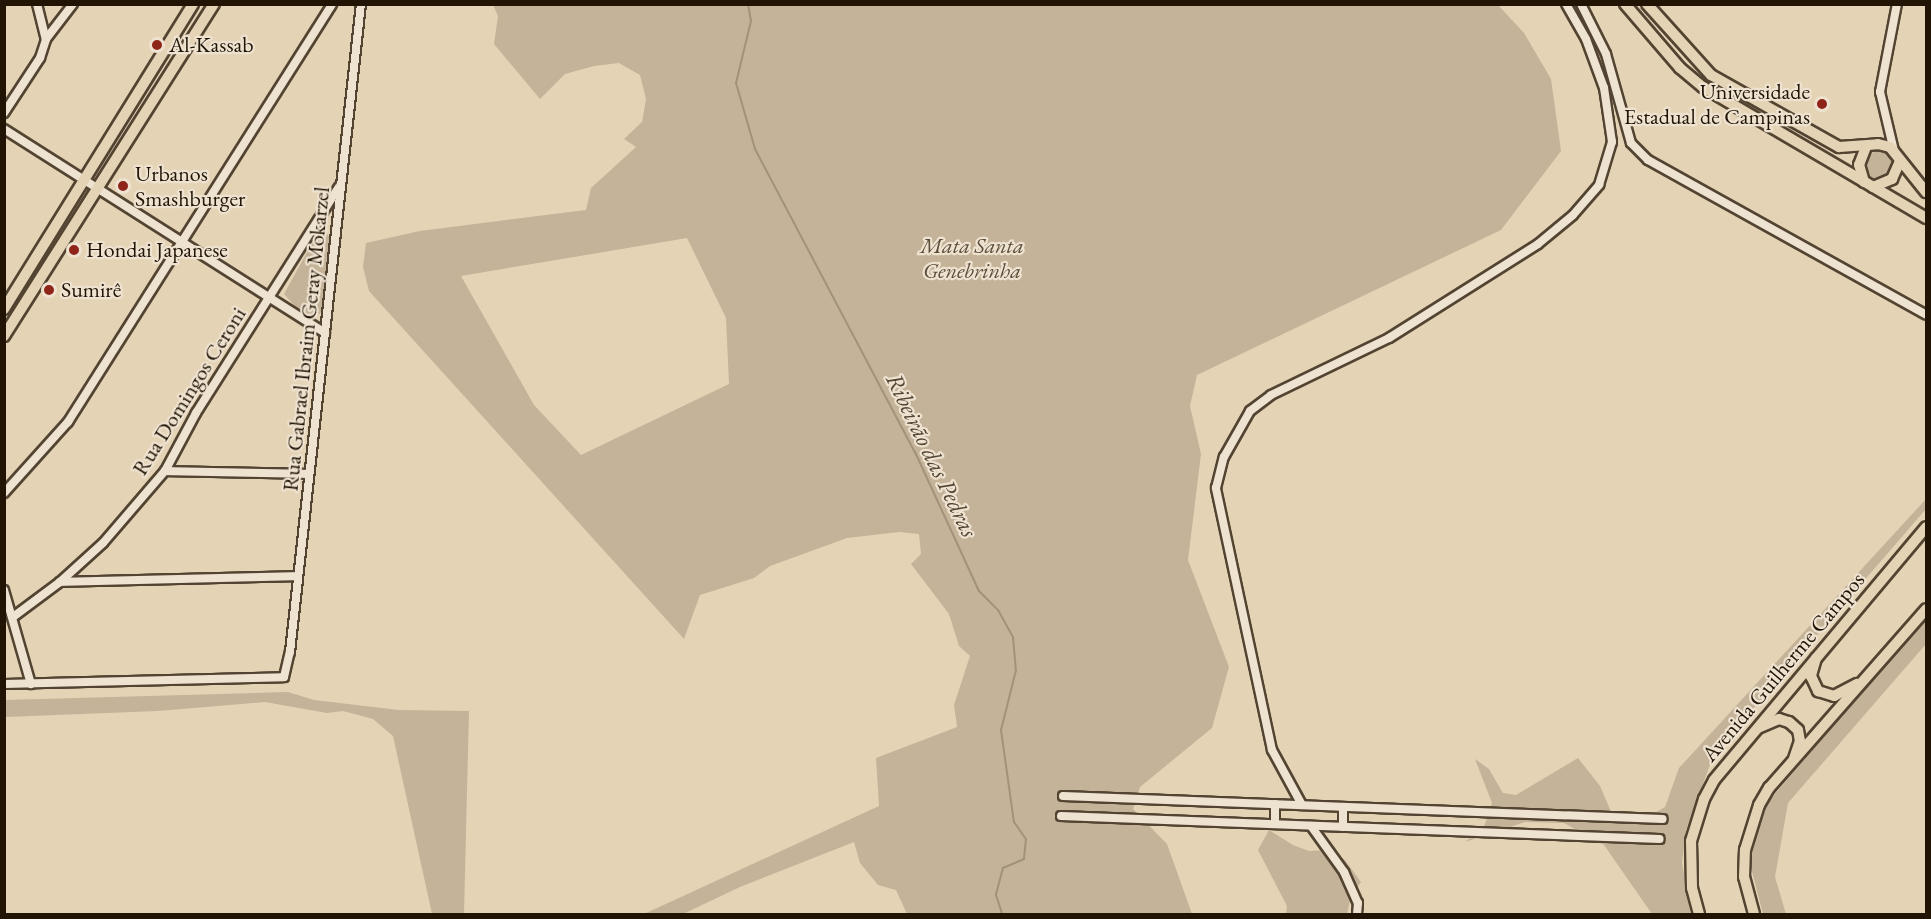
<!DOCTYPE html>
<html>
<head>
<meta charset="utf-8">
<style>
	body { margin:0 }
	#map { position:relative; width:1931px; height:919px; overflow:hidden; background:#e5d3b6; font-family:"EB Garamond",serif }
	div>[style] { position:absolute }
	.green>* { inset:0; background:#c4b398 }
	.round { border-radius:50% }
	.stream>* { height:2px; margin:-1px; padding:0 1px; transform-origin:1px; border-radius:1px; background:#a2927a }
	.roads { filter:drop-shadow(2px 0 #524431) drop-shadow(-2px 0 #524431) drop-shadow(0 2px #524431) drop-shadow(0 -2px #524431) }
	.minor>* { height:8px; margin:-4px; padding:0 4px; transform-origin:4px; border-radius:4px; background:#eee2d0 }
	.major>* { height:10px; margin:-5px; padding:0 5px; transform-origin:5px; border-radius:5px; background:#e5d3b6 }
	.dots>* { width:16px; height:16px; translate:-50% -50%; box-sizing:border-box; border:3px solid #eee2d0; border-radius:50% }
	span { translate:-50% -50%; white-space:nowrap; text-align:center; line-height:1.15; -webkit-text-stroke:4.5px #eee2d0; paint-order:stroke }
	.poi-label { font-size:22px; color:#211405 }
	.left { translate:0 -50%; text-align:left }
	.right { translate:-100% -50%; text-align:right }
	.park-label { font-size:22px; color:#5a4c38; font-style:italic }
	.street-label { font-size:22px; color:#211405 }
	.water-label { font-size:24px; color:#554634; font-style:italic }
	.frame { position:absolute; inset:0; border:6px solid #211405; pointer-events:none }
</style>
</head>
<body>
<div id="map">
	<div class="green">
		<div style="clip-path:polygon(evenodd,493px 5px,1498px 5px,1524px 33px,1551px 79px,1561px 151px,1501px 230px,1197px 375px,1190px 406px,1201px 454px,1188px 560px,1229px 667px,1212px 728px,1140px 787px,1133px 809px,1167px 844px,1192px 914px,907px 914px,896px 890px,878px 885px,860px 863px,854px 842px,740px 887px,683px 914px,644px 914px,879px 806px,876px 758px,957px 727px,954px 705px,970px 656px,959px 646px,949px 614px,911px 564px,921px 554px,919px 534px,899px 532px,847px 538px,770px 566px,754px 578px,700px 595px,684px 639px,369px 291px,363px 267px,366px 243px,420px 231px,586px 210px,591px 188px,636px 147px,624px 139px,642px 122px,646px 99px,640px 75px,619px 63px,594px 66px,565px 74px,540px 99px,494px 44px,498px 16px,493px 5px,687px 238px,726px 318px,729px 384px,581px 455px,534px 405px,461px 276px,687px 238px)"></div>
		<div class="round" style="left:1865px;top:151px;width:28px;height:28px"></div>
		<div style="clip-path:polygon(326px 232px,331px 240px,324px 310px,319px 314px,303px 315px,284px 294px,316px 236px)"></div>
		<div style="clip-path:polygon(1926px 499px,1926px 509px,1714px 754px,1686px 830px,1682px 863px,1691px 914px,1652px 914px,1604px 845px,1564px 823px,1525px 822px,1465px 842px,1484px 827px,1492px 803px,1475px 759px,1489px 769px,1503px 793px,1516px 795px,1578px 758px,1600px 786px,1612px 814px,1639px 822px,1665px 807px,1679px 768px)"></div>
		<div style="clip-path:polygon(1926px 616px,1926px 644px,1788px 803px,1775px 877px,1786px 914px,1763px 914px,1749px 860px,1759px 813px)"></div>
		<div style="clip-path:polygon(288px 692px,314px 700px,399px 710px,469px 711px,464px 914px,432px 914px,393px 736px,373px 719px,343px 711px,327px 713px,265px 702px,158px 711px,5px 717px,5px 700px)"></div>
		<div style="clip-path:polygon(1269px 830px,1293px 845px,1309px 851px,1329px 850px,1345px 860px,1361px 882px,1351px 896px,1347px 914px,1286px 914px,1287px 906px,1258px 850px)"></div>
	</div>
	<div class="stream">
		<div style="left:748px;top:4px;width:17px;rotate:80deg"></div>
		<div style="left:751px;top:21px;width:64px;rotate:103.6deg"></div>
		<div style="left:736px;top:83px;width:69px;rotate:73.9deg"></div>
		<div style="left:755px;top:149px;width:343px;rotate:62.2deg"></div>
		<div style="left:915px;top:452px;width:153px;rotate:65.3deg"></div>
		<div style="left:979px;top:591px;width:27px;rotate:45deg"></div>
		<div style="left:998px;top:610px;width:31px;rotate:61deg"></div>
		<div style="left:1013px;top:637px;width:33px;rotate:85deg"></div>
		<div style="left:1016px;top:670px;width:62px;rotate:104deg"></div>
		<div style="left:1001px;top:730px;width:93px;rotate:82deg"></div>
		<div style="left:1014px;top:822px;width:21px;rotate:55deg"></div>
		<div style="left:1026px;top:839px;width:20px;rotate:96deg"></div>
		<div style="left:1024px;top:859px;width:23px;rotate:157deg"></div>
		<div style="left:1003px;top:868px;width:28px;rotate:105deg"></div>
		<div style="left:996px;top:895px;width:20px;rotate:72deg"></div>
	</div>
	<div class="roads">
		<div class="minor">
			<div style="left:37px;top:4px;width:36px;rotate:76deg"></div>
			<div style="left:1581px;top:4px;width:56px;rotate:63.4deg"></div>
			<div style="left:1606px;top:54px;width:92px;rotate:74.3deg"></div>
			<div style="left:1631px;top:143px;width:24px;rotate:45deg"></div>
			<div style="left:1648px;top:160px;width:318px;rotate:29.1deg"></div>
			<div style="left:4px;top:113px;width:66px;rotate:-56.8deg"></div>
			<div style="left:40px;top:58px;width:20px;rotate:-72deg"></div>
			<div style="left:46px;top:39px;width:44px;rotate:-52.4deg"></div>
			<div style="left:4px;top:129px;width:380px;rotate:32.4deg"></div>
			<div style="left:1894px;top:151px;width:61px;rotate:-103.3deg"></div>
			<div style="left:1880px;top:92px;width:90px;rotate:-79.1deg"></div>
			<div style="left:165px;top:471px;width:144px;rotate:1.2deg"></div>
			<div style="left:4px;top:493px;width:96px;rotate:-48deg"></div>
			<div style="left:68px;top:422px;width:494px;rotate:-57.7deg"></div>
			<div style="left:60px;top:582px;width:238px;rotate:-1.4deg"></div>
			<div style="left:4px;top:590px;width:98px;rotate:74deg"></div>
			<div style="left:13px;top:617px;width:59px;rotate:-36.7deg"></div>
			<div style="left:60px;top:582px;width:58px;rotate:-42.2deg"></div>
			<div style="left:103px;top:543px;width:95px;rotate:-49.3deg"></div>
			<div style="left:165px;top:471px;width:66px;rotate:-61.9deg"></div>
			<div style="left:196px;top:413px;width:267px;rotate:-57.7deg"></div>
			<div style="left:4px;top:684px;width:280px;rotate:-1.4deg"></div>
			<div style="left:284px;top:677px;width:26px;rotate:-77deg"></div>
			<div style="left:290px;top:652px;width:652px;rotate:-83.75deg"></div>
			<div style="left:1063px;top:796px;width:600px;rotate:2.2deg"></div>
			<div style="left:1275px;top:804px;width:20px;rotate:90deg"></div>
			<div style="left:1302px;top:805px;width:63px;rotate:-118.6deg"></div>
			<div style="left:1272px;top:750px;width:268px;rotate:-102.1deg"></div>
			<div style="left:1216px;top:488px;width:32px;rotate:-76deg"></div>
			<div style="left:1224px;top:457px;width:53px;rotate:-60.5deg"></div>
			<div style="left:1250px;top:411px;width:26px;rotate:-37deg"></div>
			<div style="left:1271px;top:395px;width:131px;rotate:-25.8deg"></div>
			<div style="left:1389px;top:338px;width:176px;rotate:-32.2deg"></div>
			<div style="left:1538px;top:244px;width:45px;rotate:-39.6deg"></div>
			<div style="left:1573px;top:215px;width:40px;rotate:-49deg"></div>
			<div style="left:1599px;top:185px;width:45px;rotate:-73.2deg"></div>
			<div style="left:1612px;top:142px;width:55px;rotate:-98.4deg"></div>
			<div style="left:1604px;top:88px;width:52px;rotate:-110.2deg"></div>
			<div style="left:1586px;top:39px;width:40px;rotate:-119.7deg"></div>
			<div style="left:1061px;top:816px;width:599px;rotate:2.2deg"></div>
			<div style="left:1311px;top:826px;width:57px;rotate:54.3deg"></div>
			<div style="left:1344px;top:872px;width:34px;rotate:66deg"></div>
			<div style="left:1358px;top:903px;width:11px;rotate:95deg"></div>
			<div style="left:1343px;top:827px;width:20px;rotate:-90deg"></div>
		</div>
		<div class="major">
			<div style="left:1625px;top:4px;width:84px;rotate:49.3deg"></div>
			<div style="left:1680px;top:68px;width:30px;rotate:40deg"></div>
			<div style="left:1703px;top:87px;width:259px;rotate:30.4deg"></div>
			<div style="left:1647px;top:4px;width:96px;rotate:48deg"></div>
			<div style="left:1711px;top:75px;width:147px;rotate:29.4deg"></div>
			<div style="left:1839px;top:147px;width:39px;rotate:-4deg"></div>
			<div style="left:1878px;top:144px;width:12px;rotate:14deg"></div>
			<div style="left:1890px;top:147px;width:58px;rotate:51.3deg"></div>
			<div style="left:1864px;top:182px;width:18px;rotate:-106deg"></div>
			<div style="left:1859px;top:165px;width:19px;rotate:-69deg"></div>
			<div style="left:1873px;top:187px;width:21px;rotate:-23deg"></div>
			<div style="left:1892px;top:179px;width:20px;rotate:-66deg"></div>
			<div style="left:4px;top:309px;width:359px;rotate:-58.2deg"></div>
			<div style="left:4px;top:336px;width:393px;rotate:-57.7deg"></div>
			<div style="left:1816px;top:658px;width:19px;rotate:106deg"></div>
			<div style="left:1811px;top:676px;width:17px;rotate:65deg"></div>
			<div style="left:1818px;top:691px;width:17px;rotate:17deg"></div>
			<div style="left:1834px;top:696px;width:26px;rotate:-28deg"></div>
			<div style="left:1758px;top:728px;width:23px;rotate:-23deg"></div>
			<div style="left:1779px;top:719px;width:10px;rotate:17deg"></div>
			<div style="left:1789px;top:722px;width:12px;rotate:42deg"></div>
			<div style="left:1798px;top:730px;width:11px;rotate:80deg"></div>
			<div style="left:1800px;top:741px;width:18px;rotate:109deg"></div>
			<div style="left:1699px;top:914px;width:27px;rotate:-105deg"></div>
			<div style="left:1692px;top:888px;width:47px;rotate:-91.2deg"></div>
			<div style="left:1691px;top:841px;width:44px;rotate:-72.8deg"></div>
			<div style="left:1704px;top:799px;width:21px;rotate:-62deg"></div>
			<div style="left:1714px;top:780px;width:330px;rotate:-50deg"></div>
			<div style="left:1754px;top:914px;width:38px;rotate:-105deg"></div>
			<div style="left:1744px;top:877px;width:27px;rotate:-88deg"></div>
			<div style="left:1745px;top:850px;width:47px;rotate:-72.7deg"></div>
			<div style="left:1759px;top:805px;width:20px;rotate:-60deg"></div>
			<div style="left:1769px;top:788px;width:238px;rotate:-48.7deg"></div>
		</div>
	</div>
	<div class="dots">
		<div style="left:157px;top:45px;background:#8f2418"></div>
		<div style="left:1822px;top:104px;background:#8f2418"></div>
		<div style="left:123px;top:186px;background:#8f2418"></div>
		<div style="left:74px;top:250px;background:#8f2418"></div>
		<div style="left:49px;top:290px;background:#8f2418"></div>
	</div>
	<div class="poi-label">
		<span class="left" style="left:169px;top:45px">Al-Kassab</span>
		<span class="right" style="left:1810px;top:104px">Universidade<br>Estadual de Campinas</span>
		<span class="left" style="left:135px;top:186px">Urbanos<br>Smashburger</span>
		<span class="left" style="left:86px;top:250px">Hondai Japanese</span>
		<span class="left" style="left:61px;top:290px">Sumirê</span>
	</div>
	<div class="park-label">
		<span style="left:972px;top:258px">Mata Santa<br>Genebrinha</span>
	</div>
	<div class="street-label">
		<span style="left:306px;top:339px;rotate:-84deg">Rua Gabrael Ibraim Geray Mokarzel</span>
		<span style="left:189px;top:391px;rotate:-58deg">Rua Domingos Ceroni</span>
		<span style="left:1783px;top:667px;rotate:-50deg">Avenida Guilherme Campos</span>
	</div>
	<div class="water-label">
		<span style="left:932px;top:455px;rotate:64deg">Ribeirão das Pedras</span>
	</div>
	<div class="frame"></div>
</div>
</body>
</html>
